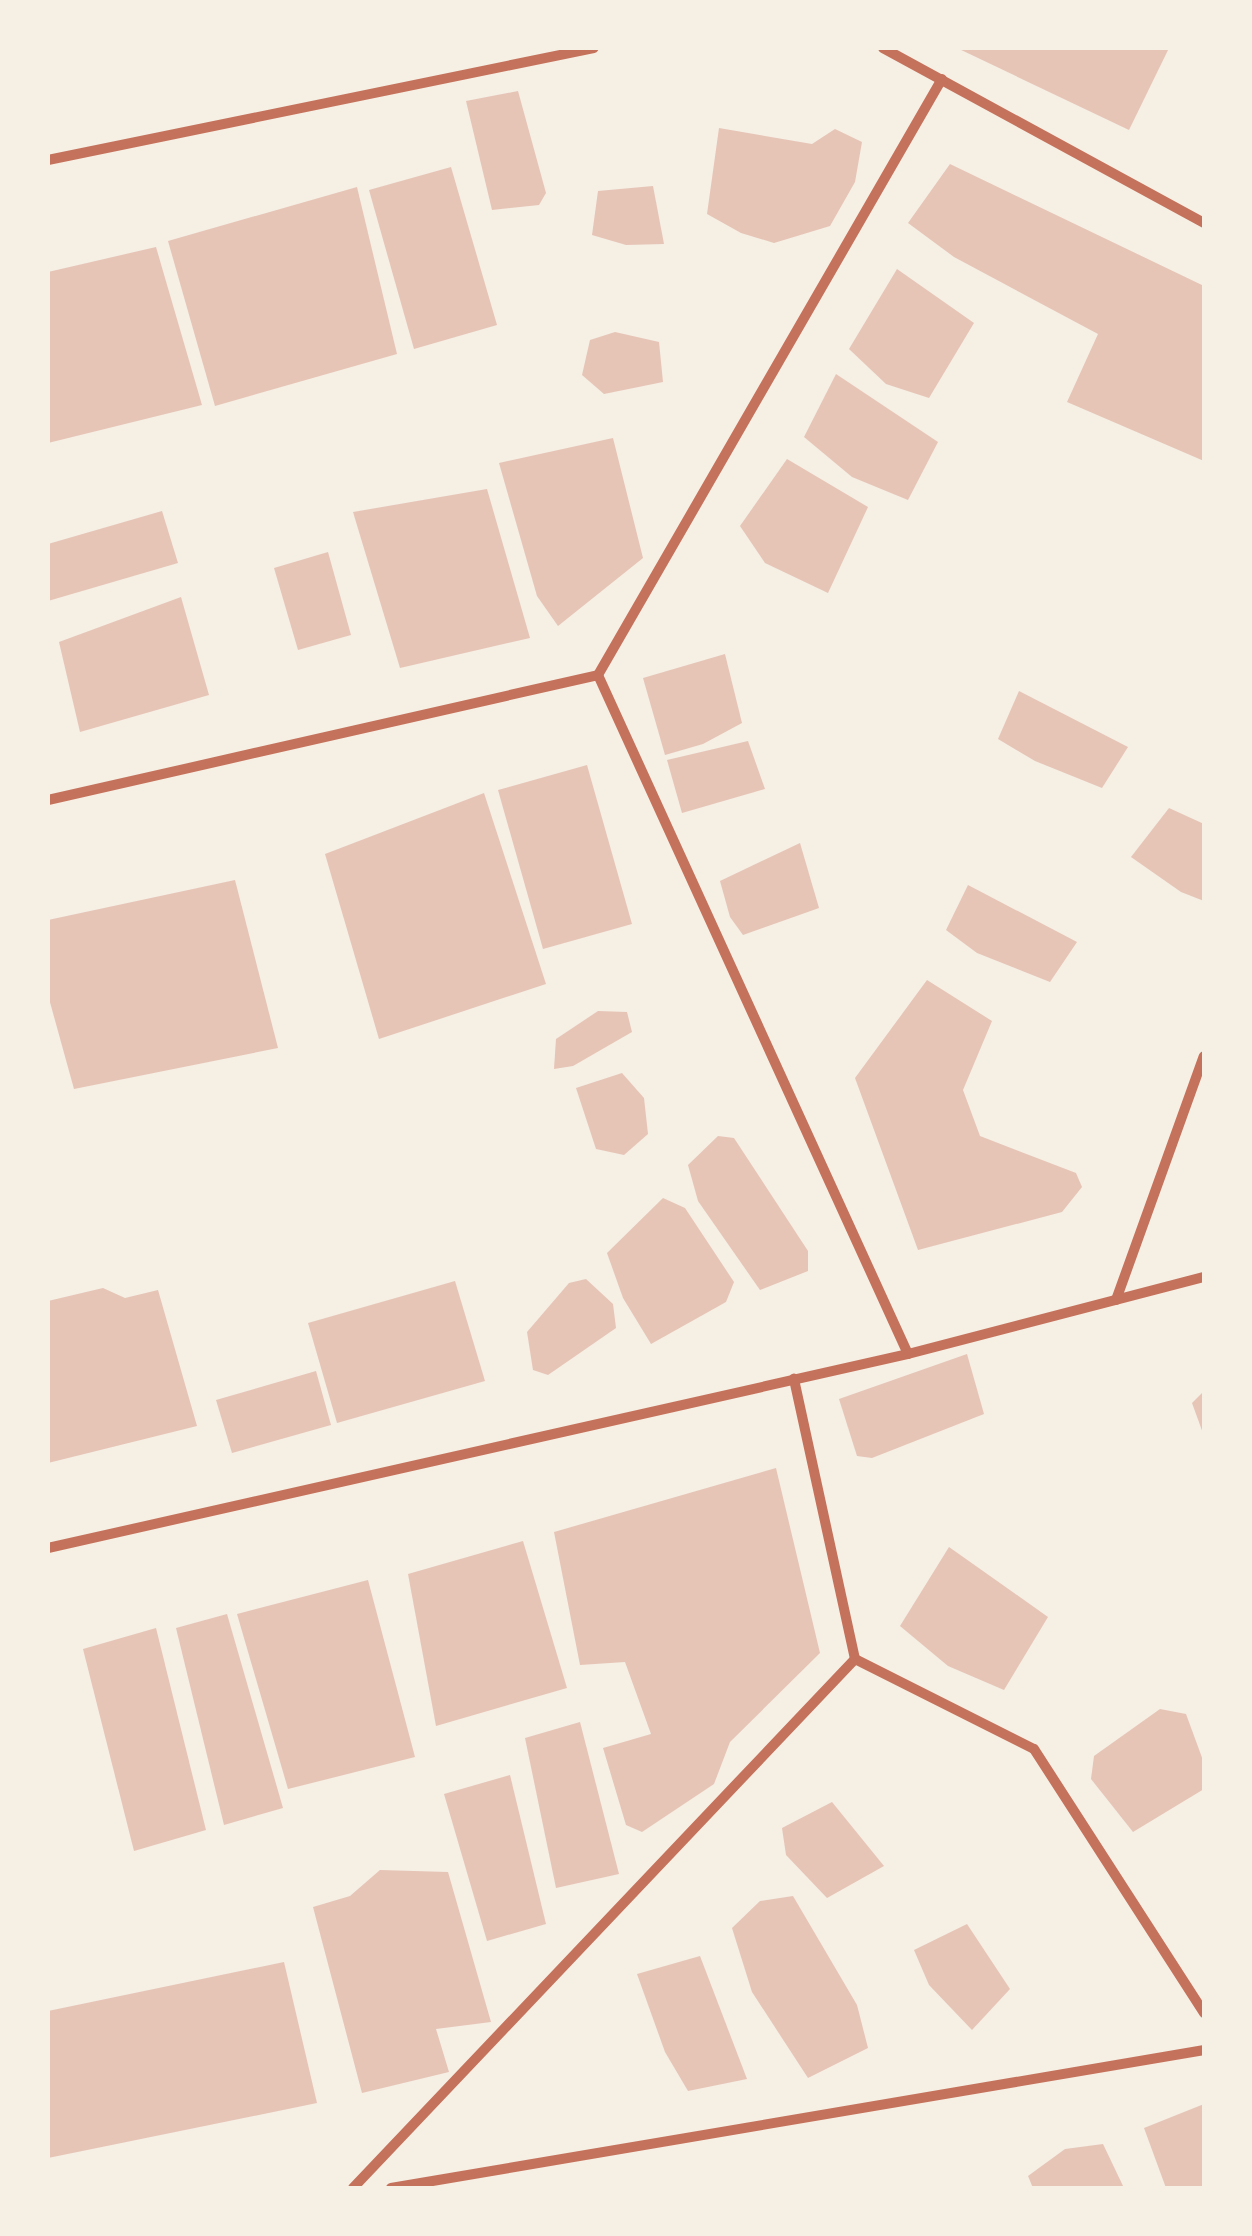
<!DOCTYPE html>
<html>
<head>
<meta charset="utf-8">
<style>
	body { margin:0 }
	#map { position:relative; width:1252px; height:2236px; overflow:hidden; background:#f6efe4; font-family:Signika,sans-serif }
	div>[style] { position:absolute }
	.building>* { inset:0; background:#e6c5b7 }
	.minor>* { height:10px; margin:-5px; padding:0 5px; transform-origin:5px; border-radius:5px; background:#c5725c }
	span { translate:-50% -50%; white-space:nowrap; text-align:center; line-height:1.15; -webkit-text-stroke:8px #f6efe4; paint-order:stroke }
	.frame { position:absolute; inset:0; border:50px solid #f6efe4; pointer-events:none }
</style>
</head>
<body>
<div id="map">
	<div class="building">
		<div style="clip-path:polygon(957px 48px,1169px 48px,1129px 130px)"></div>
		<div style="clip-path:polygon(518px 91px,546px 193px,539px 205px,492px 210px,466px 101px)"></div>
		<div style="clip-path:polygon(719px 128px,812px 144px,835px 129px,862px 142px,855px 182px,830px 226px,774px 243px,741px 233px,707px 214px)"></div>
		<div style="clip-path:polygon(950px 164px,1204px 286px,1204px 461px,1067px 402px,1098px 334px,954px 257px,908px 223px)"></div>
		<div style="clip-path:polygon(451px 167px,497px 325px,414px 349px,369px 190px)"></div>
		<div style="clip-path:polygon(653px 186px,664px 244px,626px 245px,592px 235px,598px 191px)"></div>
		<div style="clip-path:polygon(357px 187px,397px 354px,215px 406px,168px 241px)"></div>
		<div style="clip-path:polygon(156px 247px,202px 405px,48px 443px,48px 272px)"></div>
		<div style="clip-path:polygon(897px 269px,974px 323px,929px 398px,886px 384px,849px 349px)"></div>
		<div style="clip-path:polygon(615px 332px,659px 342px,663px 382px,604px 394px,582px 375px,590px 340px)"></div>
		<div style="clip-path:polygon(836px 374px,938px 442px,908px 500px,852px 477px,804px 437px)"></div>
		<div style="clip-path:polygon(613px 438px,643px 558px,558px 626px,537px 596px,499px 463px)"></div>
		<div style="clip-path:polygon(787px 459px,868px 507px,828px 593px,765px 563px,740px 526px)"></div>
		<div style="clip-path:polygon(487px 489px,530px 638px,400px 668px,353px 512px)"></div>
		<div style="clip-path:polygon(162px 511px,178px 563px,48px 601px,48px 544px)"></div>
		<div style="clip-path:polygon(328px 552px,351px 635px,298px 650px,274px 568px)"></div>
		<div style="clip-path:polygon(181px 597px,209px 695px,80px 732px,59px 642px)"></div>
		<div style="clip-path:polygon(725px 654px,742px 723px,703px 744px,665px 755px,643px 678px)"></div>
		<div style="clip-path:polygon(1019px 691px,1128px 747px,1102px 788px,1035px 761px,998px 739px)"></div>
		<div style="clip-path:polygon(748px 741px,765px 789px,682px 813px,667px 760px)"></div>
		<div style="clip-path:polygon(587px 765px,632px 924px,543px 949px,498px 790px)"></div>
		<div style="clip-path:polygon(484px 793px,546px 984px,379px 1039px,325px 854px)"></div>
		<div style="clip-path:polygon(1169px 808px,1204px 824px,1204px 901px,1181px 892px,1131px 857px)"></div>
		<div style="clip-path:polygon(800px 843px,819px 908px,743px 935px,730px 917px,720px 881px)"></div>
		<div style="clip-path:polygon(235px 880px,278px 1048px,74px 1089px,48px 995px,48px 920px)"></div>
		<div style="clip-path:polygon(968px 885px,1077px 942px,1050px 982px,977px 953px,946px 930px)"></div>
		<div style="clip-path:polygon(927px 980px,992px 1021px,963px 1090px,980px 1136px,1076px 1173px,1082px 1187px,1062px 1212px,918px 1250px,855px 1078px)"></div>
		<div style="clip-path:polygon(598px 1011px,627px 1012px,632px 1032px,573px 1066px,554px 1069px,556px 1039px)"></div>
		<div style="clip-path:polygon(622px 1073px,644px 1098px,648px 1134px,624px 1155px,596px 1149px,576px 1088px)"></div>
		<div style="clip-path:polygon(718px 1136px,734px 1138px,808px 1251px,808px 1271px,760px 1290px,698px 1201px,688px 1165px)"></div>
		<div style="clip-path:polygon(663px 1198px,685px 1208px,734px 1282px,726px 1302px,651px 1344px,623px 1298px,607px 1253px)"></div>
		<div style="clip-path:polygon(586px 1279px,613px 1304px,616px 1328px,548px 1375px,533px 1370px,527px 1332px,569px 1283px)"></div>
		<div style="clip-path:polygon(455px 1281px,485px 1381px,337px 1423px,308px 1323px)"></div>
		<div style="clip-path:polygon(103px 1288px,125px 1298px,158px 1290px,197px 1426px,48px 1463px,48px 1301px)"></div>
		<div style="clip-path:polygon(967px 1354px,984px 1414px,872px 1458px,857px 1456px,839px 1399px)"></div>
		<div style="clip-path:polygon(316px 1371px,331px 1425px,232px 1453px,216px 1400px)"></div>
		<div style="clip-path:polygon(1204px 1391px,1204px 1436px,1192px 1403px)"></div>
		<div style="clip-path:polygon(776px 1468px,820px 1653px,730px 1742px,714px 1784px,642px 1832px,626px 1825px,603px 1748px,651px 1734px,625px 1662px,580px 1665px,554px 1532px)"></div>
		<div style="clip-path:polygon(523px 1541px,567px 1688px,436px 1726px,408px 1574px)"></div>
		<div style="clip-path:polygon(949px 1547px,1048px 1617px,1004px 1690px,948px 1666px,900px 1626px)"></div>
		<div style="clip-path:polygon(368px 1580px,415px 1757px,288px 1789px,237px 1614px)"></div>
		<div style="clip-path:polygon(227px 1614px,283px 1808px,224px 1825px,176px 1628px)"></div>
		<div style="clip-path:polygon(156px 1628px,206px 1830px,134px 1851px,83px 1649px)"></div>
		<div style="clip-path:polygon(1160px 1709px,1186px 1714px,1204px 1763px,1204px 1789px,1133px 1832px,1091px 1779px,1094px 1756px)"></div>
		<div style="clip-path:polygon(580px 1722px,619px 1874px,556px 1888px,525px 1738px)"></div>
		<div style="clip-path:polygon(510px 1775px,546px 1924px,487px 1941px,444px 1794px)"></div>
		<div style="clip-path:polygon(832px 1802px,884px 1866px,827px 1898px,786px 1855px,782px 1828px)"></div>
		<div style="clip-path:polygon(380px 1870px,448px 1872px,491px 2022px,436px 2029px,449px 2072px,362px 2093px,313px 1907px,350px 1896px)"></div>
		<div style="clip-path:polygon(793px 1896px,857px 2005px,868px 2048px,808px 2078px,752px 1992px,732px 1928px,760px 1901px)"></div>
		<div style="clip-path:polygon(967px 1924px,1010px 1989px,972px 2030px,929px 1985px,914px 1950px)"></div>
		<div style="clip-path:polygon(700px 1956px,747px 2079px,688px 2091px,665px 2052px,637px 1974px)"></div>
		<div style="clip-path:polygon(284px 1962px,317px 2103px,48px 2158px,48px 2011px)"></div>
		<div style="clip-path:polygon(1204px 2104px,1204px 2188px,1166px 2188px,1144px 2128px)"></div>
		<div style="clip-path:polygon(1103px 2144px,1124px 2188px,1033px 2188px,1028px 2176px,1065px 2149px)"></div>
	</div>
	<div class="minor">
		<div style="left:883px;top:48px;width:366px;rotate:28.6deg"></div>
		<div style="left:48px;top:160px;width:557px;rotate:-11.59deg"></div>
		<div style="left:598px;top:675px;width:746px;rotate:65.46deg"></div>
		<div style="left:598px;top:675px;width:688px;rotate:-60.01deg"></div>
		<div style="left:48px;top:800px;width:564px;rotate:-12.8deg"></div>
		<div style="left:1116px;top:1300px;width:259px;rotate:-70.2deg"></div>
		<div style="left:48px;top:1548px;width:882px;rotate:-12.71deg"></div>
		<div style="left:908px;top:1354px;width:306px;rotate:-14.6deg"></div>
		<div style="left:855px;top:1659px;width:200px;rotate:26.7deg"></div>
		<div style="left:1034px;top:1749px;width:314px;rotate:57.2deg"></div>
		<div style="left:353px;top:2188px;width:729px;rotate:-46.5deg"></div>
		<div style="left:855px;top:1659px;width:287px;rotate:-102.3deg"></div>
		<div style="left:391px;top:2188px;width:825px;rotate:-9.63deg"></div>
	</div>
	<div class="frame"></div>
</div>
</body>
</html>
